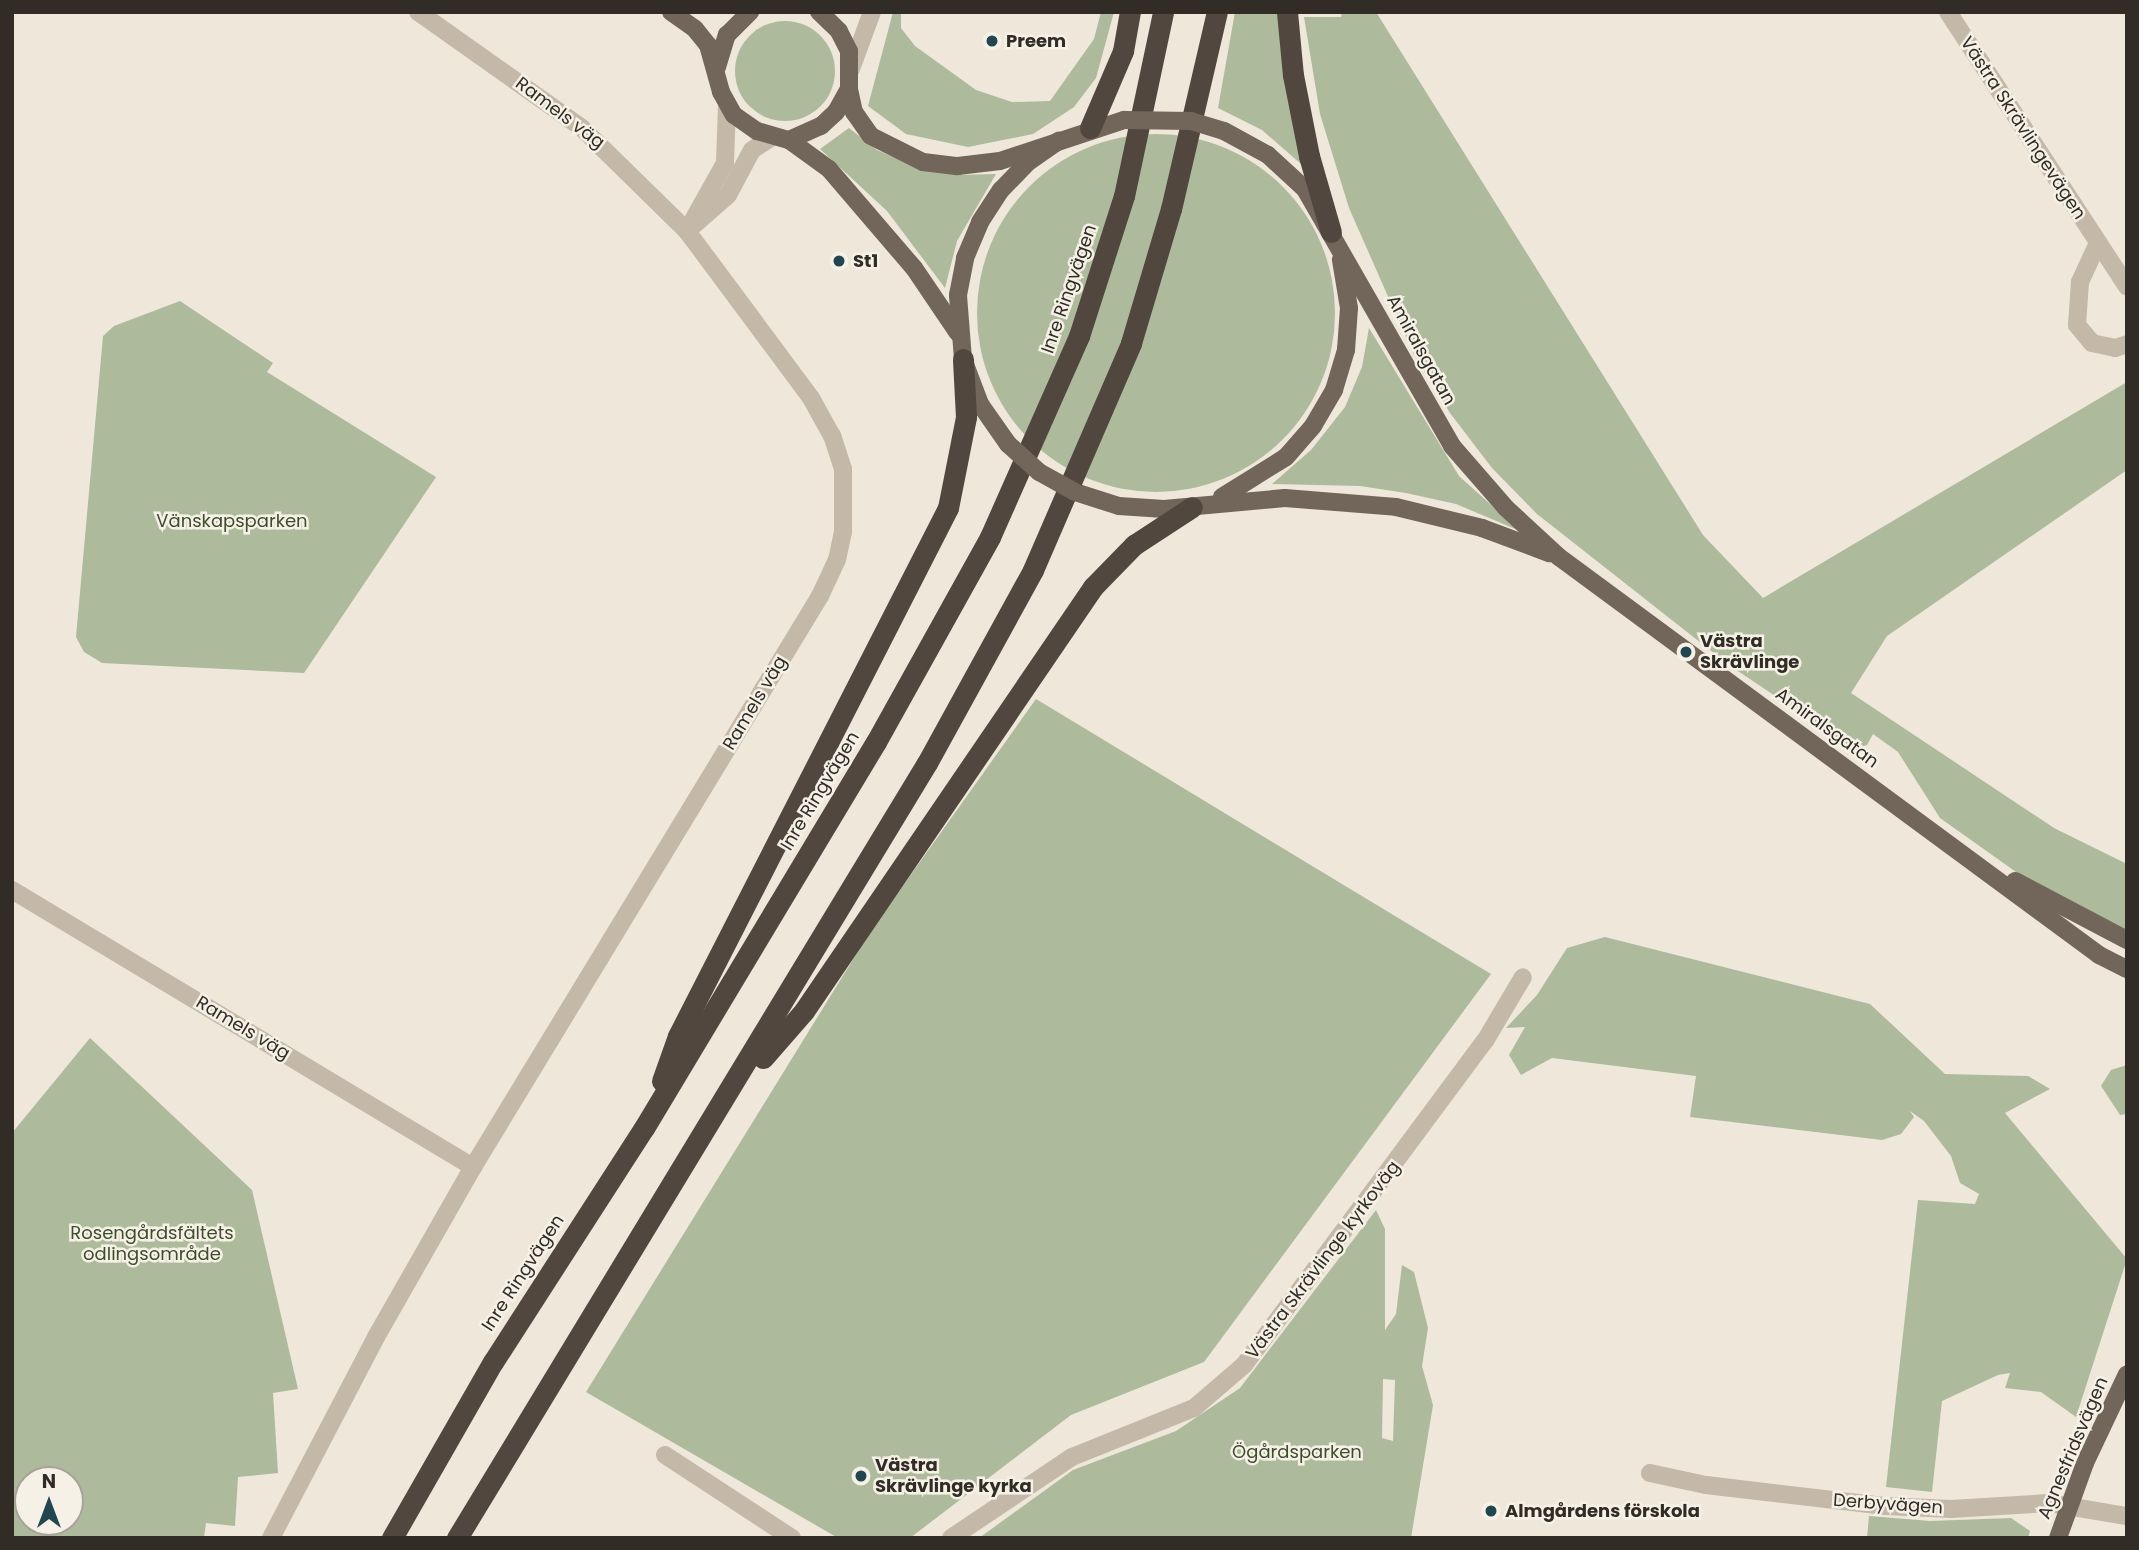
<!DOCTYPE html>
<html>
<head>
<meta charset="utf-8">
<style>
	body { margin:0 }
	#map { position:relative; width:2139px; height:1550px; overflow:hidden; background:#eee7da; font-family:Poppins,sans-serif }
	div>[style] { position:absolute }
	.green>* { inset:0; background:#adbb9c }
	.round { border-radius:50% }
	.minor>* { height:18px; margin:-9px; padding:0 9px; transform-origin:9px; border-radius:9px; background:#c4b8a8 }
	.major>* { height:18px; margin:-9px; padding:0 9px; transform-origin:9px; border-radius:9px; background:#72655a }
	.highway>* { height:21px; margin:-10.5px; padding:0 10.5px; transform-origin:10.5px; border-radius:10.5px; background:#52473f }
	.major-bridge>* { height:18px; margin:-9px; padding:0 9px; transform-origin:9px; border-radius:9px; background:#72655a }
	.dots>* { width:19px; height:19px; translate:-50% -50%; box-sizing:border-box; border:4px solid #f6f1e6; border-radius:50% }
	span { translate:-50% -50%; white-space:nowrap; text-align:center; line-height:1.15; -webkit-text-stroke:5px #f6f1e6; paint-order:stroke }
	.poi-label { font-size:18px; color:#322c27; font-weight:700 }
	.left { translate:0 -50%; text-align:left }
	.street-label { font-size:18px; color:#322c27 }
	.park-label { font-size:18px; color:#3e4d2e }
	.frame { position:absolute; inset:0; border:14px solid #322c27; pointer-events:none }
	.north { position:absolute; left:14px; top:1466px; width:70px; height:70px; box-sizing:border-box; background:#f6f1e6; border:2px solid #a8a29a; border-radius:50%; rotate:0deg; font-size:19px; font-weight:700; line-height:28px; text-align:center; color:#322c27 }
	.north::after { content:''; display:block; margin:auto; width:24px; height:32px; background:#22464f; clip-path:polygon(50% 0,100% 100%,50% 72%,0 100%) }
</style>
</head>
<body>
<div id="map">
	<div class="green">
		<div style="clip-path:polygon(893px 12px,901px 12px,901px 28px,915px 46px,976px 90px,1012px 102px,1050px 101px,1094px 39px,1101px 12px,1114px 12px,1096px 78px,1074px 107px,1033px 134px,968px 147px,906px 134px,868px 106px)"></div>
		<div style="clip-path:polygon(1235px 12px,1278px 12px,1301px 164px,1262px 130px,1218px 108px)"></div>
		<div style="clip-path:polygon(1342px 12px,1376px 12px,1703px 535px,1763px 598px,2127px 382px,2127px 470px,1887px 636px,1851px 693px,2054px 828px,2127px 864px,2127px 934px,2037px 887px,1940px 818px,1898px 752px,1873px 734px,1867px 745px,1854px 749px,1729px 665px,1537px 514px,1492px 468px,1450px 413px,1413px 353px,1349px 208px,1320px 114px,1304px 17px,1341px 17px)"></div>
		<div class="round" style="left:735px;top:21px;width:100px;height:100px"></div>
		<div style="clip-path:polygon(849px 128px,877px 150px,914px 166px,958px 175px,996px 174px,957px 241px,945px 288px,887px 211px,820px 149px)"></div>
		<div class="round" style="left:977px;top:134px;width:358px;height:358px"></div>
		<div style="clip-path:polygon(180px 301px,273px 363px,267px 372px,436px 477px,304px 673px,102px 663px,84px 652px,76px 637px,103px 336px,114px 326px)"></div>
		<div style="clip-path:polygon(1369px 328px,1459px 476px,1520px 531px,1456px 504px,1406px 493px,1360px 486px,1272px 484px,1311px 450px,1345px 407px,1362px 367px)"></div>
		<div style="clip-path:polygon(1036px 699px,1491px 974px,1204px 1362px,1071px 1415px,910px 1538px,838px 1538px,586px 1392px,870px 932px)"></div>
		<div style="clip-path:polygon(1605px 937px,1870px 1004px,1945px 1074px,2028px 1076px,2050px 1089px,2005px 1113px,2127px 1259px,2076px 1417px,2041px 1392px,2005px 1388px,2010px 1373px,1998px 1375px,1942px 1401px,1932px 1492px,1886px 1487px,1918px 1200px,1975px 1204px,1979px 1194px,1960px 1183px,1951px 1156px,1924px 1121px,1910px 1111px,1914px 1117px,1901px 1134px,1882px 1140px,1690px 1117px,1696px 1076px,1552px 1058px,1521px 1075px,1509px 1055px,1525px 1027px,1506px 1028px,1537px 995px,1567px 948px)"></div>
		<div style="clip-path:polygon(evenodd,90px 1038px,252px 1190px,298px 1389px,273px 1393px,278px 1473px,238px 1477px,235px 1526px,206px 1523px,204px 1538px,12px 1538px,12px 1133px,90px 1038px,28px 1480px,70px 1480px,70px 1522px,28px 1522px,28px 1480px)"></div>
		<div style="clip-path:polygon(2127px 1065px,2127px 1114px,2120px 1115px,2101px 1086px,2111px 1070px)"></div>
		<div style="clip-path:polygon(evenodd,1376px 1210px,1385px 1229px,1385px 1330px,1396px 1314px,1402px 1265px,1414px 1272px,1428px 1328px,1422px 1366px,1433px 1405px,1411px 1538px,979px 1538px,1073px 1470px,1176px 1431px,1240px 1388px,1376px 1210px,1383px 1379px,1395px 1380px,1393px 1441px,1382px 1438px,1383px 1379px)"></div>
		<div style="clip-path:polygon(1869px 1516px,1930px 1521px,2011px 1518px,2030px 1531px,2028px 1538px,1867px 1538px)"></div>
	</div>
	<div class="minor">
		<div style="left:1948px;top:12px;width:328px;rotate:56.9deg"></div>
		<div style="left:851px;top:69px;width:61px;rotate:-69.8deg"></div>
		<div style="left:695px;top:224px;width:44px;rotate:-41.3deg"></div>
		<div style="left:728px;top:195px;width:51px;rotate:-61.9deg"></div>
		<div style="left:752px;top:150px;width:24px;rotate:-33deg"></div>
		<div style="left:687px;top:231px;width:78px;rotate:-60.8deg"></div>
		<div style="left:725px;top:163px;width:57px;rotate:-88deg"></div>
		<div style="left:2097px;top:245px;width:41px;rotate:114.7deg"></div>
		<div style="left:2080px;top:282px;width:43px;rotate:94deg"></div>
		<div style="left:2077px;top:325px;width:23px;rotate:50deg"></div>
		<div style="left:2092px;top:343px;width:24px;rotate:12deg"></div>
		<div style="left:2115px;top:348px;width:13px;rotate:-18deg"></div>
		<div style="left:12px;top:890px;width:538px;rotate:31deg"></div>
		<div style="left:665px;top:1455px;width:152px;rotate:33.2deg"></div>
		<div style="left:1650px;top:1473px;width:57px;rotate:12.1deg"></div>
		<div style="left:1706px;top:1485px;width:181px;rotate:6.7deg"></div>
		<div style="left:1886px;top:1506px;width:65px;rotate:2.6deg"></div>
		<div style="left:1951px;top:1509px;width:98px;rotate:-3.5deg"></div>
		<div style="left:2049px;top:1503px;width:79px;rotate:9.5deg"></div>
		<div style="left:271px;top:1538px;width:227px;rotate:-62.4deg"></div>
		<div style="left:376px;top:1337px;width:196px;rotate:-60.3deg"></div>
		<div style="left:473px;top:1167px;width:668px;rotate:-58.71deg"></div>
		<div style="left:820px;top:596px;width:40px;rotate:-65deg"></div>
		<div style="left:837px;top:560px;width:29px;rotate:-78deg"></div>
		<div style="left:843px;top:532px;width:63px;rotate:-90deg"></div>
		<div style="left:843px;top:469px;width:35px;rotate:-108deg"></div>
		<div style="left:832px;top:436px;width:43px;rotate:-118.9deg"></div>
		<div style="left:811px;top:398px;width:208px;rotate:-126.6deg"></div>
		<div style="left:687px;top:231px;width:147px;rotate:-135.6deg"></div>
		<div style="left:582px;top:128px;width:201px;rotate:-144.7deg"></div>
		<div style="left:951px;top:1538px;width:146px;rotate:-33.8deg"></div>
		<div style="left:1072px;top:1457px;width:131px;rotate:-21.9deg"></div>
		<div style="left:1194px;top:1408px;width:66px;rotate:-40.7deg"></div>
		<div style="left:1244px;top:1365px;width:404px;rotate:-53.4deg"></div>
		<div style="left:1485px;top:1041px;width:74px;rotate:-59.3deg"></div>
	</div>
	<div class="major">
		<div style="left:671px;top:12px;width:29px;rotate:35deg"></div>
		<div style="left:695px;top:29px;width:21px;rotate:51deg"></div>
		<div style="left:708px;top:45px;width:49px;rotate:74.5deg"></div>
		<div style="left:721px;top:92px;width:26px;rotate:61deg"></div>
		<div style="left:734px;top:115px;width:28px;rotate:35deg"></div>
		<div style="left:757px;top:131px;width:33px;rotate:16deg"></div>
		<div style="left:789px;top:140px;width:49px;rotate:35.9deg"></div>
		<div style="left:829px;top:169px;width:130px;rotate:49.4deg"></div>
		<div style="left:914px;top:268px;width:78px;rotate:55.9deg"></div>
		<div style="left:717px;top:67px;width:34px;rotate:-73deg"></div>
		<div style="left:727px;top:35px;width:33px;rotate:-45deg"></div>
		<div style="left:849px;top:89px;width:24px;rotate:78deg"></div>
		<div style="left:854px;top:112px;width:29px;rotate:55deg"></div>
		<div style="left:871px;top:136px;width:58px;rotate:26.6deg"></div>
		<div style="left:923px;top:162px;width:35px;rotate:7deg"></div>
		<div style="left:958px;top:166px;width:42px;rotate:-6.8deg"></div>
		<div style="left:1000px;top:161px;width:131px;rotate:-18.3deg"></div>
		<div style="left:1224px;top:131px;width:50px;rotate:28.6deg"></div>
		<div style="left:1268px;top:155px;width:50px;rotate:42.6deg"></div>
		<div style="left:1305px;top:189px;width:296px;rotate:60.2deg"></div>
		<div style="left:1452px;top:446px;width:82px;rotate:48.9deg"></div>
		<div style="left:1506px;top:508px;width:72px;rotate:42.8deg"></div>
		<div style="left:1559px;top:557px;width:671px;rotate:36.39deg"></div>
		<div style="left:2099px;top:955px;width:31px;rotate:27deg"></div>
		<div style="left:789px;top:140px;width:35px;rotate:-24deg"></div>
		<div style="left:821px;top:126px;width:21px;rotate:-43deg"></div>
		<div style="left:836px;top:112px;width:26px;rotate:-61deg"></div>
		<div style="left:849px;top:89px;width:38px;rotate:-90deg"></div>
		<div style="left:849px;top:51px;width:22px;rotate:-117deg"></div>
		<div style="left:839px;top:31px;width:28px;rotate:-136deg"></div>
		<div style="left:1008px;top:444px;width:49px;rotate:-125deg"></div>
		<div style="left:980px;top:404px;width:48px;rotate:-110.7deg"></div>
		<div style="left:963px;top:359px;width:64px;rotate:-94.5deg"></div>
		<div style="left:958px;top:295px;width:38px;rotate:-79deg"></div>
		<div style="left:965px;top:258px;width:39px;rotate:-67deg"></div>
		<div style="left:980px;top:222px;width:38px;rotate:-57deg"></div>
		<div style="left:1001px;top:190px;width:37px;rotate:-46deg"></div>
		<div style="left:1027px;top:163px;width:39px;rotate:-35deg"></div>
		<div style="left:1075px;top:492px;width:46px;rotate:17.7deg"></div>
		<div style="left:1119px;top:506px;width:45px;rotate:3.8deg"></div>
		<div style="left:1164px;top:509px;width:121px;rotate:-5.2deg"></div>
		<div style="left:1285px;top:498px;width:111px;rotate:4.6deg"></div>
		<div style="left:1396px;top:507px;width:89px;rotate:13.7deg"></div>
		<div style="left:1482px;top:528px;width:72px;rotate:20.5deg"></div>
		<div style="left:1222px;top:497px;width:75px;rotate:-32deg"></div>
		<div style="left:1286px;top:457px;width:41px;rotate:-48.9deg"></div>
		<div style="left:1313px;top:426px;width:42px;rotate:-59.7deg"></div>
		<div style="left:1334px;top:390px;width:42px;rotate:-73.3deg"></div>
		<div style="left:1346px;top:350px;width:42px;rotate:-85.9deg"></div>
		<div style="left:1349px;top:308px;width:49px;rotate:-99.5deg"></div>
		<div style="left:2015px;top:881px;width:127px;rotate:27.8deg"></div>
		<div style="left:2058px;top:1538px;width:80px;rotate:-70.2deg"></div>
		<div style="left:2085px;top:1463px;width:98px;rotate:-64.7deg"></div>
	</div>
	<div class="highway">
		<div style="left:1287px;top:12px;width:63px;rotate:84.6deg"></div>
		<div style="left:1293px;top:75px;width:83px;rotate:78.8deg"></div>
		<div style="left:1309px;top:156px;width:79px;rotate:73.9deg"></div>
		<div style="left:1090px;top:128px;width:84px;rotate:-66.8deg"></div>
		<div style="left:1123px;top:51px;width:40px;rotate:-80deg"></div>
		<div style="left:763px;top:1058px;width:62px;rotate:-48.9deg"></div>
		<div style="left:804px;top:1011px;width:513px;rotate:-55.72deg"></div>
		<div style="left:1093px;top:587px;width:59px;rotate:-45.7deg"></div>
		<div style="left:1134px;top:545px;width:69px;rotate:-33.2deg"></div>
		<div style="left:662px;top:1081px;width:48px;rotate:-70.4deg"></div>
		<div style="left:678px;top:1036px;width:593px;rotate:-62.92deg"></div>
		<div style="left:948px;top:508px;width:93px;rotate:-78.8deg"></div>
		<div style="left:966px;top:417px;width:58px;rotate:-93deg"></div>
		<div style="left:392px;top:1538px;width:203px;rotate:-60.2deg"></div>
		<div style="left:493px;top:1362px;width:278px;rotate:-57.2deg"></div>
		<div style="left:644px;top:1128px;width:450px;rotate:-59deg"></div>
		<div style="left:876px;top:742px;width:235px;rotate:-60.9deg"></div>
		<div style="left:990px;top:537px;width:220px;rotate:-66.1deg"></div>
		<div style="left:1079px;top:336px;width:147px;rotate:-72.2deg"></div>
		<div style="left:1124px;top:196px;width:188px;rotate:-78deg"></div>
		<div style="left:457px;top:1538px;width:906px;rotate:-58.77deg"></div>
		<div style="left:927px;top:763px;width:220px;rotate:-61.2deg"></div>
		<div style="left:1033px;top:570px;width:247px;rotate:-66.6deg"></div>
		<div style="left:1131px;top:343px;width:140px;rotate:-73.4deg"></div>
		<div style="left:1171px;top:209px;width:202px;rotate:-76.9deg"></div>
	</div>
	<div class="major-bridge">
		<div style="left:1124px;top:120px;width:67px;rotate:0.9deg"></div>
		<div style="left:1191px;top:121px;width:34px;rotate:17deg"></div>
		<div style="left:1008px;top:444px;width:42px;rotate:42.1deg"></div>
		<div style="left:1039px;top:472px;width:41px;rotate:29.1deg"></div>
	</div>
	<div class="dots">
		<div style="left:992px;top:41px;background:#22464f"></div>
		<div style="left:839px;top:261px;background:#22464f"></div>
		<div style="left:1686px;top:652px;background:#22464f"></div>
		<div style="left:861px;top:1476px;background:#22464f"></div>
		<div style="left:1491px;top:1511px;background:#22464f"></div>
	</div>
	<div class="poi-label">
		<span class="left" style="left:1006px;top:41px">Preem</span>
		<span class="left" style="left:853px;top:261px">St1</span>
		<span class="left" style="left:1700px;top:652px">Västra<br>Skrävlinge</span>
		<span class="left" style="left:875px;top:1476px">Västra<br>Skrävlinge kyrka</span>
		<span class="left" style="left:1505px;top:1511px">Almgårdens förskola</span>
	</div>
	<div class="street-label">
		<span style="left:560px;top:113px;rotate:37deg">Ramels väg</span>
		<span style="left:2023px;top:128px;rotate:57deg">Västra Skrävlingevägen</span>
		<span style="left:1069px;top:289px;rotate:-71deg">Inre Ringvägen</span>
		<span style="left:1421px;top:350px;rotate:61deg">Amiralsgatan</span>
		<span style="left:755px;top:703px;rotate:-59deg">Ramels väg</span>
		<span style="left:1827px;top:728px;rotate:36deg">Amiralsgatan</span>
		<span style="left:820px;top:791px;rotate:-59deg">Inre Ringvägen</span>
		<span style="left:243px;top:1028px;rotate:31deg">Ramels väg</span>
		<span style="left:1323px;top:1260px;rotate:-53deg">Västra Skrävlinge kyrkoväg</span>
		<span style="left:523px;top:1273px;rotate:-57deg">Inre Ringvägen</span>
		<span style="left:2073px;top:1448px;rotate:-67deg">Agnesfridsvägen</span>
		<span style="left:1888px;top:1504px;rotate:4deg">Derbyvägen</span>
	</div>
	<div class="park-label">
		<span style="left:232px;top:521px">Vänskapsparken</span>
		<span style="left:152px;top:1244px">Rosengårdsfältets<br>odlingsområde</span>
		<span style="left:1297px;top:1452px">Ögårdsparken</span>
	</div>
	<div class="frame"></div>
	<div class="north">N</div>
</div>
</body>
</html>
